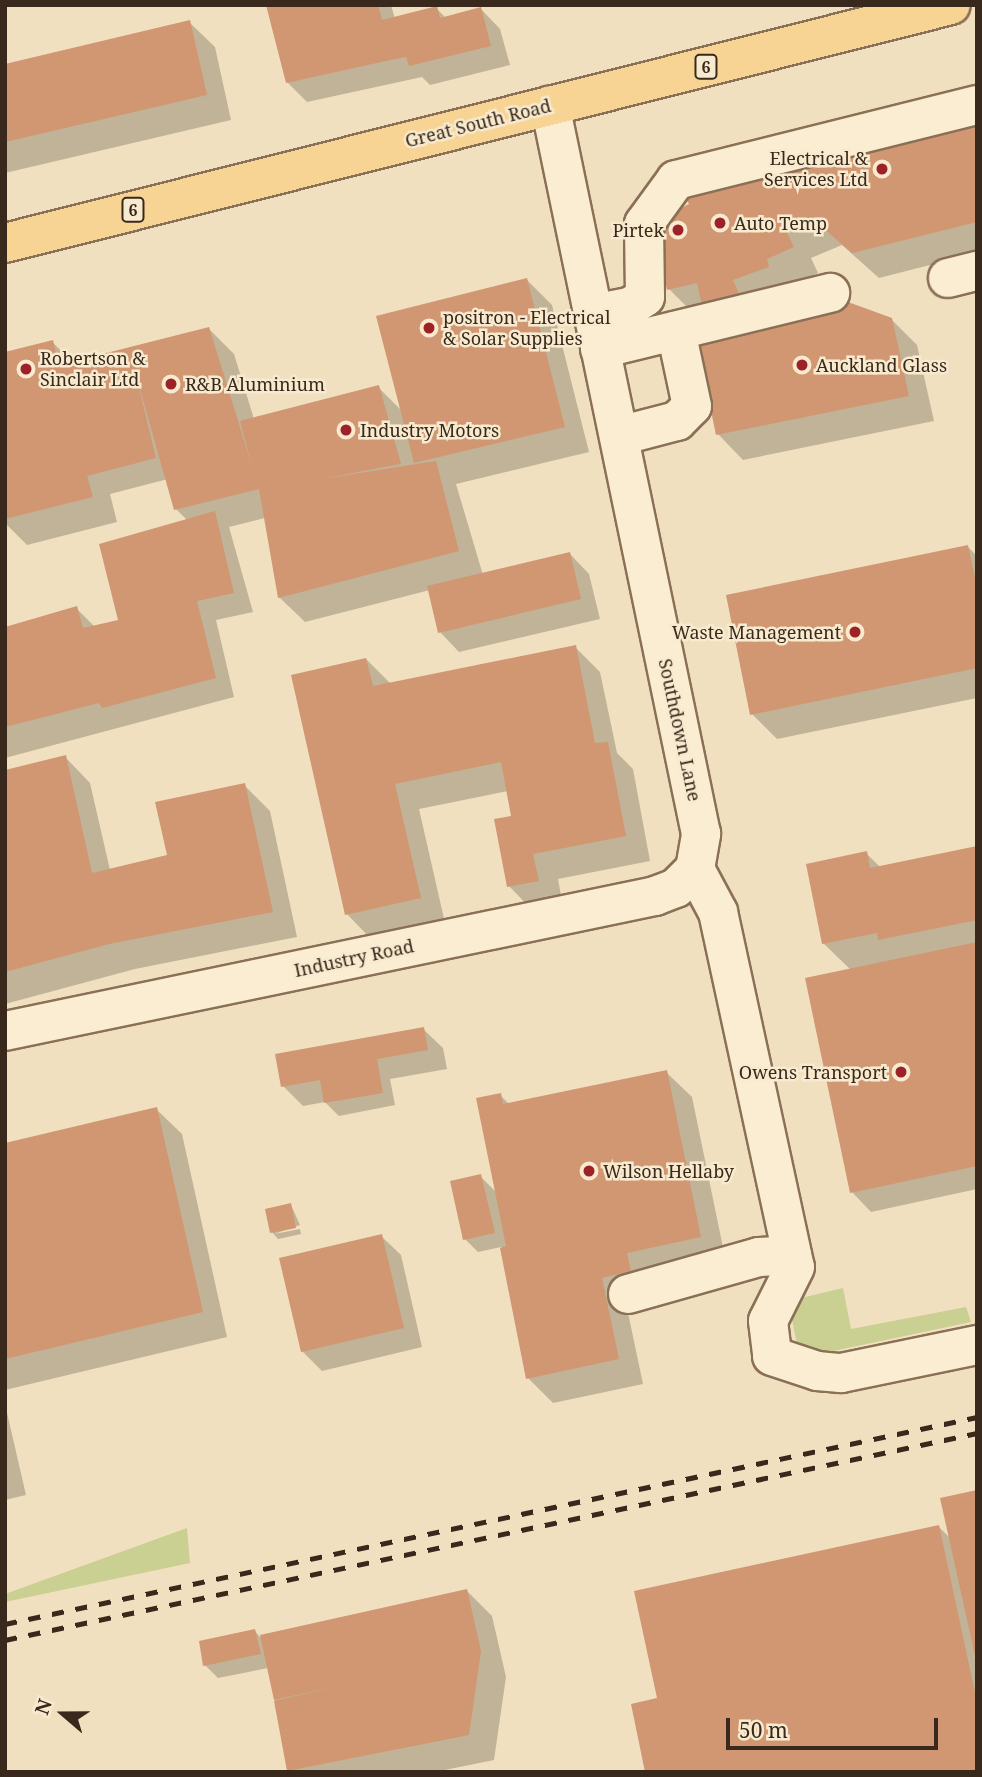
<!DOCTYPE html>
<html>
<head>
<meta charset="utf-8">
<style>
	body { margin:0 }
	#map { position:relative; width:982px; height:1777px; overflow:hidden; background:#f1e0bf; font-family:"Noto Serif",serif }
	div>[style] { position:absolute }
	.green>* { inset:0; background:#cacf92 }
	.shadow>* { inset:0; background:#0003 }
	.building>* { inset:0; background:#d19672 }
	.roads { filter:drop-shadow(2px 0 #8a7056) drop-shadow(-2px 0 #8a7056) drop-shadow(0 2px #8a7056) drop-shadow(0 -2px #8a7056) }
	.minor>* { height:38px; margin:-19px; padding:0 19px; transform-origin:19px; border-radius:19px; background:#fbedd2 }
	.major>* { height:38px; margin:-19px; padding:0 19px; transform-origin:19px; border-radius:19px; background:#f7d493 }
	.rail>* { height:5px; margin-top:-2.5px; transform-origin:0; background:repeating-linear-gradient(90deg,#39291c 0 12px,transparent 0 24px) }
	.dots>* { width:19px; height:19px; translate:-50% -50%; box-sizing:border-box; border:4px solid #f8eacf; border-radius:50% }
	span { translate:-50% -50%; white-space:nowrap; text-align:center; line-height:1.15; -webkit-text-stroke:5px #f8eacf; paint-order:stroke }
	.shield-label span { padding:2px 5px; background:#f8eacf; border:2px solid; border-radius:5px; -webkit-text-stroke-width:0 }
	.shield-label { font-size:16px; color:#39291c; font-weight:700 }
	.street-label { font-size:18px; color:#39291c }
	.poi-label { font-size:18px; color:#39291c }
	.right { translate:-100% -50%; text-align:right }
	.left { translate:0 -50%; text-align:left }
	.frame { position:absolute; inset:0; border:7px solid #39291c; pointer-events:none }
	.north { position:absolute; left:28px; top:1679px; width:70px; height:70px; -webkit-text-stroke:5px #f8eacf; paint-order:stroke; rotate:290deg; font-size:19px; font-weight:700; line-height:28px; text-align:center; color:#39291c }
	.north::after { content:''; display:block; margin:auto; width:24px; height:32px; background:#39291c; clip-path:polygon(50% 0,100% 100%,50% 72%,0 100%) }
	.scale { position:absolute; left:726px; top:1718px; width:212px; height:32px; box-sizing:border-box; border:4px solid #39291c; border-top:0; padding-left:9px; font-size:21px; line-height:24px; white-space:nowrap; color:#39291c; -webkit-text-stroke:5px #f8eacf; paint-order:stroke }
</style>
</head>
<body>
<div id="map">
	<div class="green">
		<div style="clip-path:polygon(843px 1288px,851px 1329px,966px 1307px,971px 1322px,800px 1358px,788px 1301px)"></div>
		<div style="clip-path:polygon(187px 1528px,190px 1563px,5px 1602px,5px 1594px)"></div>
	</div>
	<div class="shadow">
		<div style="clip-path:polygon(268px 5px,391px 5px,395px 19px,436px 8px,446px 18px,481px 9px,500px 29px,510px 65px,430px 85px,422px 77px,307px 102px,287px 82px)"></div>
		<div style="clip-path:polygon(189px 22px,215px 47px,231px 120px,5px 173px,5px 67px)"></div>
		<div style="clip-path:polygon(977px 125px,977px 253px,879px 278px,842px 245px,811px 258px,818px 273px,791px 285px,891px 319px,917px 345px,934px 421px,743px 460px,718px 434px,694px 314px,669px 289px,767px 186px)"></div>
		<div style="clip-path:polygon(527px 280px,552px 305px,589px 452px,456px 484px,483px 575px,570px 554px,589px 574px,600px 619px,459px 652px,440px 632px,430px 590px,305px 622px,279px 597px,265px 518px,229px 527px,253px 612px,216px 620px,234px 697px,5px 758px,5px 629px,76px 608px,95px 627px,120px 621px,187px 520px,176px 509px,168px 479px,110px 494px,117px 522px,27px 545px,5px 523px,5px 354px,52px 342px,74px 363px,209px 329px,234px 354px,254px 419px,378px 387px,402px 411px)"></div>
		<div style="clip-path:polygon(968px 547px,977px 556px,977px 698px,777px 739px,752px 714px)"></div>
		<div style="clip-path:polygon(575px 647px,600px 672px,617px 753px,633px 769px,650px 861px,558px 879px,563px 906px,534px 912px,509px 886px,513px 817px,508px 791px,419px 809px,445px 923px,372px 940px,347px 914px,366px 659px,391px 684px)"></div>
		<div style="clip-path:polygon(65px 757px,90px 783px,110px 870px,169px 856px,244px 785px,270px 811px,297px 937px,135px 969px,5px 1004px,5px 772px)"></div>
		<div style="clip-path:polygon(977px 848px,977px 1189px,871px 1212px,852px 1192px,851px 970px,823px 943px,866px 853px,881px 868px)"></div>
		<div style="clip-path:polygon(423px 1029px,443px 1048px,447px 1069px,390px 1079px,395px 1105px,339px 1116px,325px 1102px,303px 1106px,283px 1086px)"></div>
		<div style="clip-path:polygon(666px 1072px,692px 1097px,726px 1262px,626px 1303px,643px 1384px,553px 1403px,528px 1378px,501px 1247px,478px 1252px,465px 1239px,480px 1176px,497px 1193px,500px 1095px,510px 1105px)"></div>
		<div style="clip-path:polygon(156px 1109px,182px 1134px,227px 1337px,5px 1390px,5px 1145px)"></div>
		<div style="clip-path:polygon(291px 1205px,300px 1225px,274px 1234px,300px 1229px,301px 1234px,278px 1239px,272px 1232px)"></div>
		<div style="clip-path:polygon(381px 1236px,401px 1255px,422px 1347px,322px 1371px,302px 1351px)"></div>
		<div style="clip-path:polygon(5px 1404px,26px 1495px,5px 1500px)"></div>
		<div style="clip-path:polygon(977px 1492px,977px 1772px,659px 1699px,939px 1527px,951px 1539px)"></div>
		<div style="clip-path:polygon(467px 1591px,492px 1616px,506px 1677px,494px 1760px,435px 1772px,290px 1772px,268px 1668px,218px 1678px,205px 1665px,255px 1631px,260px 1637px)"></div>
	</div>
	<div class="building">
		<div style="clip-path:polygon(266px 5px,378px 5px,382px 20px,437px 6px,440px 18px,481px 7px,491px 46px,409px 66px,406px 57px,395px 59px,286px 83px)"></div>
		<div style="clip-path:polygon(190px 20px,207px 95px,5px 142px,5px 64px)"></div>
		<div style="clip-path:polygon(977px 123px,977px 222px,852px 253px,815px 221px,787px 233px,794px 247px,767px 259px,769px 267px,733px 280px,741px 298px,702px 305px,697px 283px,667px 290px,654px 236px,658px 220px,689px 204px,686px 198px,762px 178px,766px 184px,783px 180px,783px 173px)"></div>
		<div style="clip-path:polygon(527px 278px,565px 427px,414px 463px,376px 316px)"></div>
		<div style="clip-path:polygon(848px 302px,892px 318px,909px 396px,716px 435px,695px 333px)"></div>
		<div style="clip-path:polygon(209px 327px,252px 466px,240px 421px,379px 385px,401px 464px,321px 479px,436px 461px,459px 551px,278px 598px,259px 489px,174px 510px,136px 375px,156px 458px,87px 476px,93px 497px,5px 519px,5px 352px,53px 340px,59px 365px)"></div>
		<div style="clip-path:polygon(215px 511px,234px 593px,197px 601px,216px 678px,102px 708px,99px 703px,5px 727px,5px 627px,77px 606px,83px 628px,118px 620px,99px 544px)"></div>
		<div style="clip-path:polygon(968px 545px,977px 587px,977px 668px,750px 715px,726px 595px)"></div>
		<div style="clip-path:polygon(570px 552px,581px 599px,438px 633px,427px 586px)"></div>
		<div style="clip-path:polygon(576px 645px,595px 743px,608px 742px,626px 836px,533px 854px,539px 881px,507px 887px,494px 819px,511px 816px,501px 762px,395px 784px,421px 898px,345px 915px,291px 675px,366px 658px,373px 686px)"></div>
		<div style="clip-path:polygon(66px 755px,92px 873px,167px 855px,155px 802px,245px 783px,273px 912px,109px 944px,5px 972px,5px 770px)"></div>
		<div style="clip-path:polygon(977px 846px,977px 920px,878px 940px,877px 933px,822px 944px,806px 864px,867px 851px,870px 868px)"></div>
		<div style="clip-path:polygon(977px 942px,977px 1166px,850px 1193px,805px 978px)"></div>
		<div style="clip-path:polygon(424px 1027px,428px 1050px,377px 1059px,383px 1093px,324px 1103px,320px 1080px,281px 1087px,275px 1054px)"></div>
		<div style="clip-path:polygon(667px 1070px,701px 1237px,627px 1253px,631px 1271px,602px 1278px,619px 1359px,526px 1379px,500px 1248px,506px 1246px,476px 1098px,501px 1093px,503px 1104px)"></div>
		<div style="clip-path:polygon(157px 1107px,203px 1312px,5px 1359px,5px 1143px)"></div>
		<div style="clip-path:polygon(481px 1174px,495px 1233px,463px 1240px,450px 1181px)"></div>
		<div style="clip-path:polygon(291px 1203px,296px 1228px,270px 1233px,265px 1209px)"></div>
		<div style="clip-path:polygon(382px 1234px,404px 1328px,301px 1352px,279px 1258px)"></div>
		<div style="clip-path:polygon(977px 1490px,977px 1660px,976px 1660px,940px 1498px)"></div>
		<div style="clip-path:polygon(939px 1525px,977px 1702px,977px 1772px,645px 1772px,631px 1704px,657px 1698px,634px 1591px)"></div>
		<div style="clip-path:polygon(467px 1589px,481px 1651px,469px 1735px,287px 1771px,274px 1701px,342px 1685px,274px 1700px,260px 1635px)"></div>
		<div style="clip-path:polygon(255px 1629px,261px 1654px,203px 1666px,199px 1641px)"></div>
	</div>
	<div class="roads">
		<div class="minor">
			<div style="left:948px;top:278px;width:30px;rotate:-14deg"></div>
			<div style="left:593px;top:314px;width:38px;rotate:-11deg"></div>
			<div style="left:630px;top:307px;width:18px;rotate:-34deg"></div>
			<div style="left:645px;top:297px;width:73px;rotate:-90.8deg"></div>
			<div style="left:644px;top:224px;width:54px;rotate:-54deg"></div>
			<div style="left:676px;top:180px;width:310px;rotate:-14deg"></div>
			<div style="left:600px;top:349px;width:237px;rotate:-13.7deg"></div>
			<div style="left:619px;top:436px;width:60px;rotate:-14.5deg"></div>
			<div style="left:677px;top:421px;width:21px;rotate:-45deg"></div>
			<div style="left:692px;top:406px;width:77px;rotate:-102deg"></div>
			<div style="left:695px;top:869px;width:49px;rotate:61.9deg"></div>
			<div style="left:718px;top:912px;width:363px;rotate:77.8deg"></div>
			<div style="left:795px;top:1267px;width:60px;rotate:116.6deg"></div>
			<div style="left:768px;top:1321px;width:35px;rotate:83deg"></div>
			<div style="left:772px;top:1356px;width:47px;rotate:18.4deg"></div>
			<div style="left:817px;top:1371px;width:24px;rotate:5deg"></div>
			<div style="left:841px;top:1373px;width:139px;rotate:-11.6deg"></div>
			<div style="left:5px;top:1031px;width:664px;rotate:-11.73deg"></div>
			<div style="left:655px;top:896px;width:22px;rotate:-21deg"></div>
			<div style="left:676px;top:888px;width:27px;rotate:-45deg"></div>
			<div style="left:695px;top:869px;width:36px;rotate:-80deg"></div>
			<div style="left:701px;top:834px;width:744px;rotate:-101.7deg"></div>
			<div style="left:628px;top:1294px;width:136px;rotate:-15.8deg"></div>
			<div style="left:759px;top:1257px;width:33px;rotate:-3deg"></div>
		</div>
		<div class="major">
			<div style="left:5px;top:243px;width:975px;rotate:-14.12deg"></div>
		</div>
	</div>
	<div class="rail">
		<div style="left:5px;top:1624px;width:994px;rotate:-12.02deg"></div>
		<div style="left:5px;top:1640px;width:994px;rotate:-12.02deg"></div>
	</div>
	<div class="dots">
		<div style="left:882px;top:169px;background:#9d2227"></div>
		<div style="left:720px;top:223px;background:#9d2227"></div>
		<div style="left:678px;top:230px;background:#9d2227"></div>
		<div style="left:429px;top:328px;background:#9d2227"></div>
		<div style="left:802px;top:365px;background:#9d2227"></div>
		<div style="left:26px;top:369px;background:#9d2227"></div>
		<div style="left:171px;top:384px;background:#9d2227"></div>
		<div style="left:346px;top:430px;background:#9d2227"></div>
		<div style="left:855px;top:632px;background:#9d2227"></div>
		<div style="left:901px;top:1072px;background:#9d2227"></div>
		<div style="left:589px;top:1171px;background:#9d2227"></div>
	</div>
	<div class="shield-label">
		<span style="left:706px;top:67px">6</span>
		<span style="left:133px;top:210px">6</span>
	</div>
	<div class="street-label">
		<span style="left:478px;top:123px;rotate:-14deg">Great South Road</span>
		<span style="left:680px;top:730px;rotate:78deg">Southdown Lane</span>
		<span style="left:354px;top:958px;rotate:-12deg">Industry Road</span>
	</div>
	<div class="poi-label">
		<span class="right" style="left:868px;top:169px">Electrical &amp;<br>Services Ltd</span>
		<span class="left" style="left:734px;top:223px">Auto Temp</span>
		<span class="right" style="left:664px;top:230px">Pirtek</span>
		<span class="left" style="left:443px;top:328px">positron - Electrical<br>&amp; Solar Supplies</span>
		<span class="left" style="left:40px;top:369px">Robertson &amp;<br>Sinclair Ltd</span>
		<span class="left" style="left:816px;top:365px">Auckland Glass</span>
		<span class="left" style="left:185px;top:384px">R&amp;B Aluminium</span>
		<span class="left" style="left:360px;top:430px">Industry Motors</span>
		<span class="right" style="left:841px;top:632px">Waste Management</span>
		<span class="right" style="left:887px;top:1072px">Owens Transport</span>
		<span class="left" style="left:603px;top:1171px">Wilson Hellaby</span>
	</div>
	<div class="frame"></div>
	<div class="north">N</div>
	<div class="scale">50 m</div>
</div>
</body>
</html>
